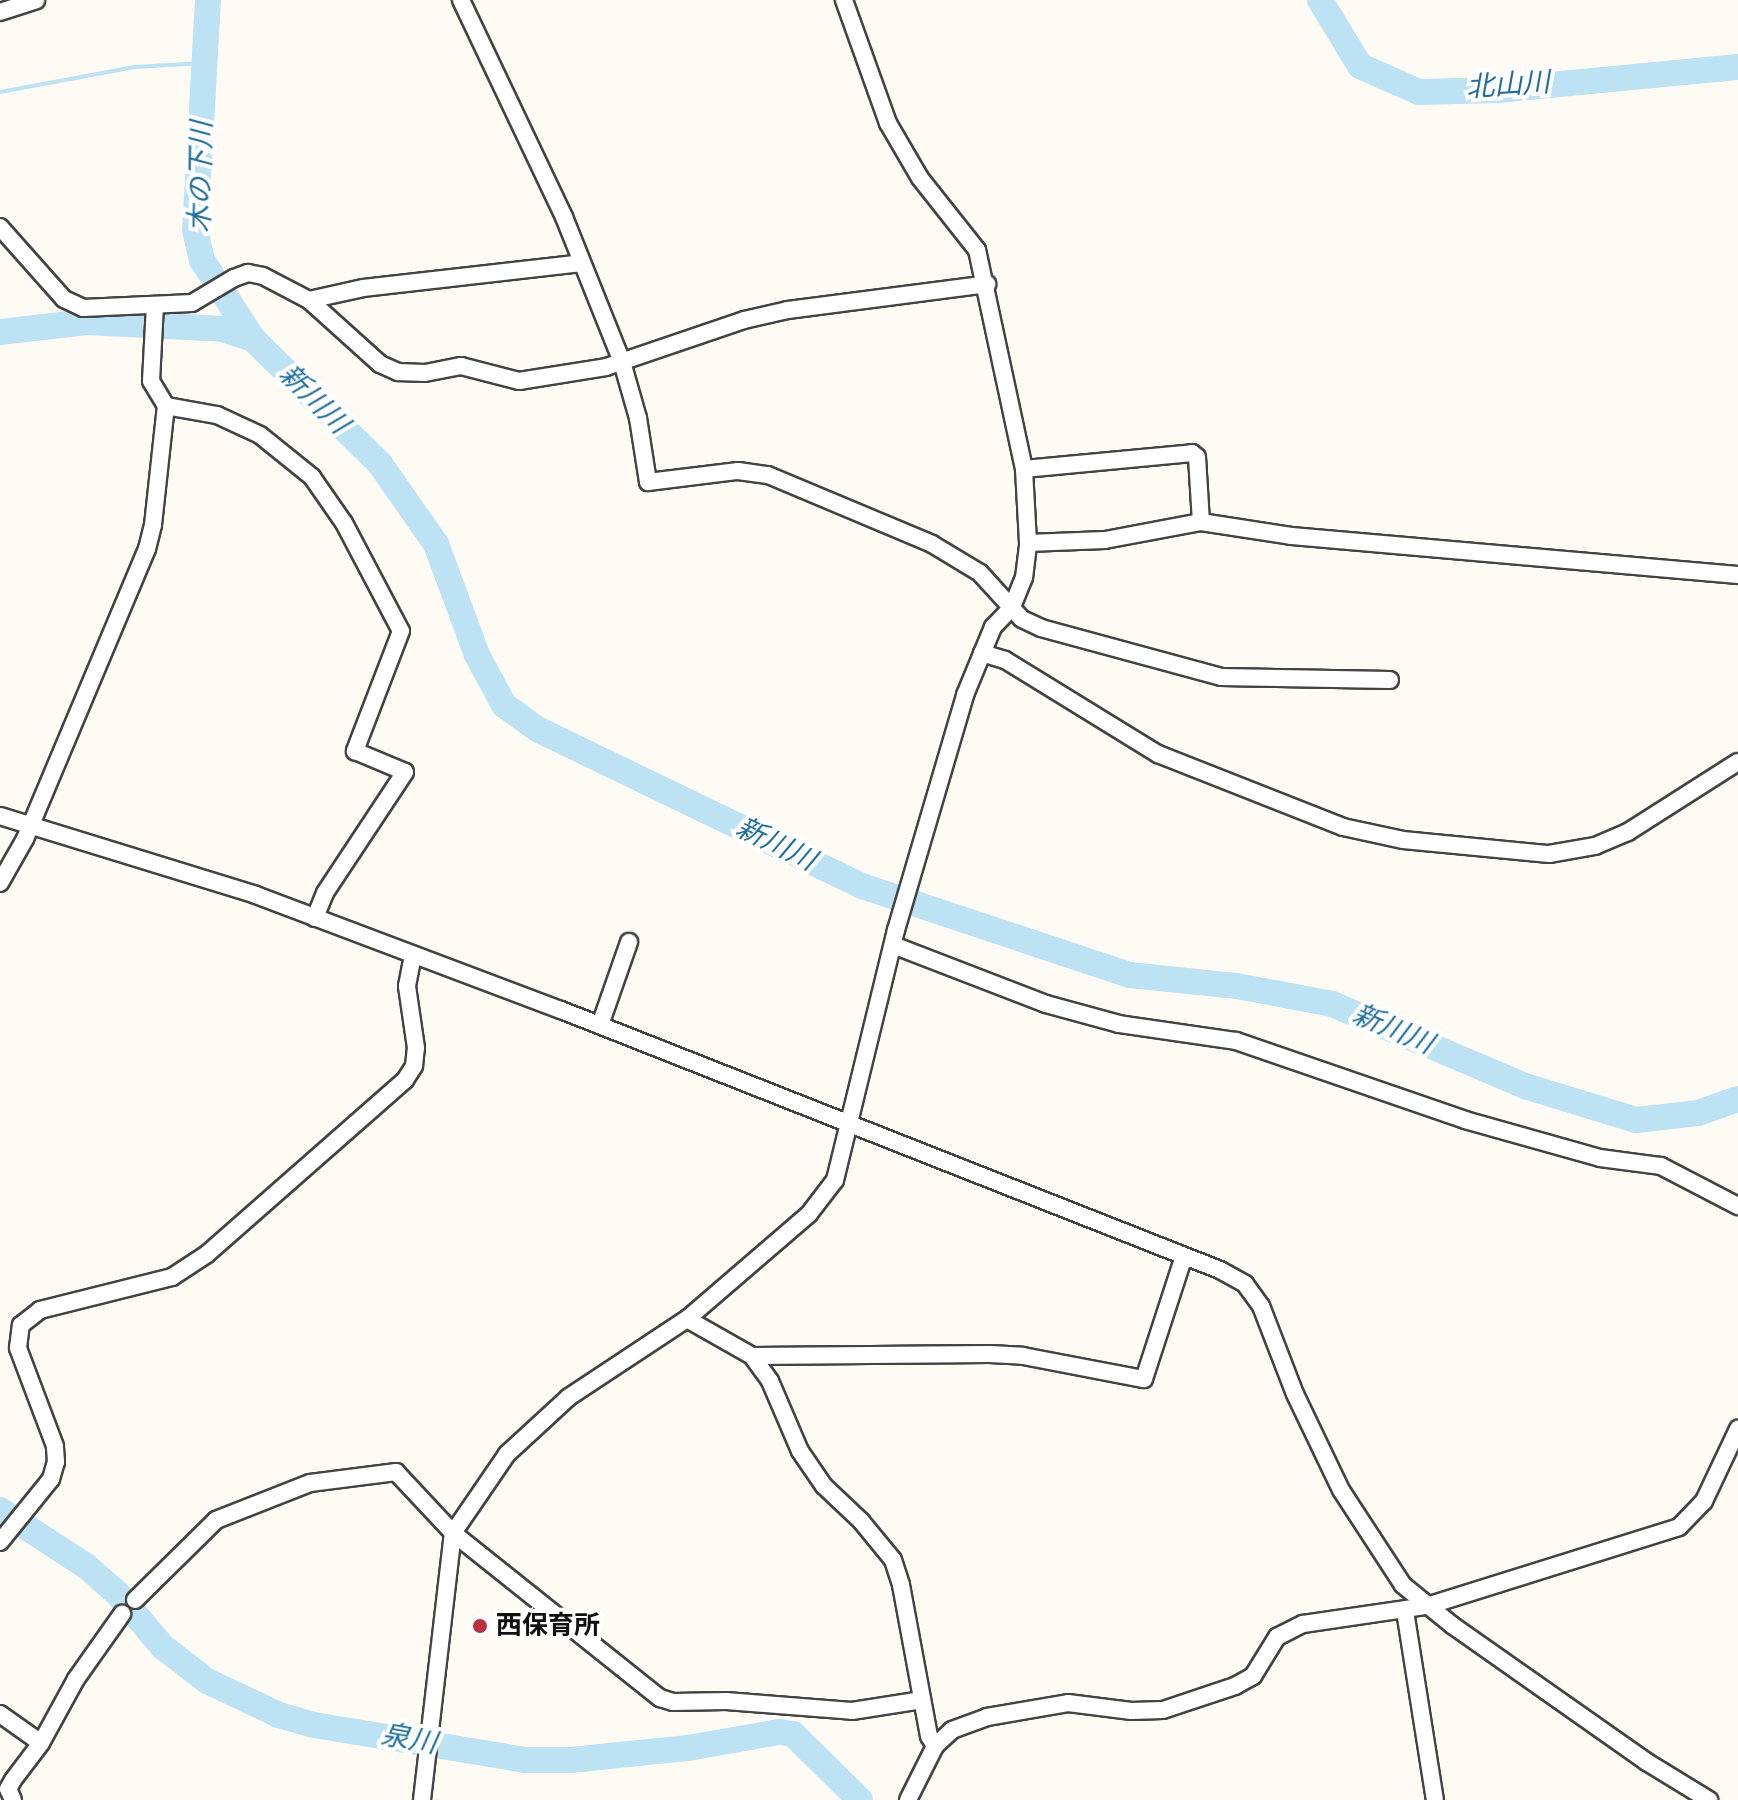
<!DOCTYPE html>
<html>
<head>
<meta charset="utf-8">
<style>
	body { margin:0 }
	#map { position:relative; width:1738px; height:1800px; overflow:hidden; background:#fefbf4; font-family:"Zilla Slab","Noto Sans JP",serif }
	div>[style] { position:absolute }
	.stream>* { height:4px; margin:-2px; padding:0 2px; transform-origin:2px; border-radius:2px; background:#bce2f3 }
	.river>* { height:26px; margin:-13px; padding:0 13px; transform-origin:13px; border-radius:13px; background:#bce2f3 }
	.roads { filter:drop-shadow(2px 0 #434343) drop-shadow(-2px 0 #434343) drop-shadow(0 2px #434343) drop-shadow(0 -2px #434343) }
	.minor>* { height:16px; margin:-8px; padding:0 8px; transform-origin:8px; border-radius:8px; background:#fff }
	.dots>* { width:22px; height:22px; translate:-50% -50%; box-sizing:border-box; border:4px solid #fff; border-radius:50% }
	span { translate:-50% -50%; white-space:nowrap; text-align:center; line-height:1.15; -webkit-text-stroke:8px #fff; paint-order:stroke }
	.poi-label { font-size:26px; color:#101010; font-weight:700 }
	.left { translate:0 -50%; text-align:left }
	.water-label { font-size:28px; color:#206f9b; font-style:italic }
</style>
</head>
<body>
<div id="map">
	<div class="stream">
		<div style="left:0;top:92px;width:137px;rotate:-10.5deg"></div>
		<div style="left:135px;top:67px;width:69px;rotate:-3.3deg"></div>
	</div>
	<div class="river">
		<div style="left:208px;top:0;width:230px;rotate:93.2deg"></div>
		<div style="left:195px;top:230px;width:31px;rotate:77deg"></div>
		<div style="left:202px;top:260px;width:94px;rotate:57.2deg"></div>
		<div style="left:1320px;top:0;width:77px;rotate:58.8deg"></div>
		<div style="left:1360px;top:66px;width:64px;rotate:23.8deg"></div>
		<div style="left:1419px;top:92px;width:79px;rotate:-1.5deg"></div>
		<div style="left:1498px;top:90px;width:241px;rotate:-5.5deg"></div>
		<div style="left:0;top:332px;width:87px;rotate:-6.6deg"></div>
		<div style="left:86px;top:322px;width:136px;rotate:2.9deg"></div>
		<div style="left:222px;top:329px;width:33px;rotate:18deg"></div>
		<div style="left:253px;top:339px;width:178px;rotate:44.5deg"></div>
		<div style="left:380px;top:464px;width:98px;rotate:55deg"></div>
		<div style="left:436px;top:544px;width:118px;rotate:69.7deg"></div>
		<div style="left:477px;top:655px;width:57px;rotate:61.6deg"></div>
		<div style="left:504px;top:705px;width:41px;rotate:36deg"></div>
		<div style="left:537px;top:729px;width:361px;rotate:25.8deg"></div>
		<div style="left:862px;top:886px;width:282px;rotate:18.4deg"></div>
		<div style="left:1130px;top:975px;width:108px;rotate:5.9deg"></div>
		<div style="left:1237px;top:986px;width:97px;rotate:10.7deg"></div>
		<div style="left:1332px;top:1004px;width:213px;rotate:23deg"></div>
		<div style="left:1528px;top:1087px;width:113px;rotate:17deg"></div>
		<div style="left:1636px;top:1120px;width:62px;rotate:-6.4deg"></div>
		<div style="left:1698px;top:1113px;width:42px;rotate:-19.3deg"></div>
		<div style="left:0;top:1510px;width:103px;rotate:33.1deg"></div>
		<div style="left:86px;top:1566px;width:43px;rotate:41.2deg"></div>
		<div style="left:118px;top:1594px;width:70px;rotate:49.7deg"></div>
		<div style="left:163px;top:1647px;width:56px;rotate:37.7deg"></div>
		<div style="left:207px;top:1681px;width:80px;rotate:25.3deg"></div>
		<div style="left:279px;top:1715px;width:36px;rotate:16deg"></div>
		<div style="left:314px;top:1725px;width:214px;rotate:9.4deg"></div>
		<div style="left:525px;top:1760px;width:46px"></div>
		<div style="left:571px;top:1760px;width:118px;rotate:-5.9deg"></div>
		<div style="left:688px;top:1748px;width:92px;rotate:-10deg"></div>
		<div style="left:779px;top:1732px;width:14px;rotate:8deg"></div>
		<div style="left:793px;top:1734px;width:94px;rotate:44.6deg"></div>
	</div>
	<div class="roads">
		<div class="minor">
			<div style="left:461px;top:0;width:240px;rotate:64.6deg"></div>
			<div style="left:564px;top:217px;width:156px;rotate:68.2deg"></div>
			<div style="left:622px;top:362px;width:58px;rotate:74.1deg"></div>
			<div style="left:638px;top:418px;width:65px;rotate:81.1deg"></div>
			<div style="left:648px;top:482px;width:91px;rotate:-7deg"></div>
			<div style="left:738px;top:471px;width:30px;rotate:8deg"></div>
			<div style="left:768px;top:475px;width:178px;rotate:22.8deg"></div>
			<div style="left:932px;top:544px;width:56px;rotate:31.1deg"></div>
			<div style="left:980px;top:573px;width:62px;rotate:47.6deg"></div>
			<div style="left:1022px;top:619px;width:21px;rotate:25deg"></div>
			<div style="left:1041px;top:628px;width:187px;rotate:15.2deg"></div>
			<div style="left:1221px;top:677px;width:169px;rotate:1deg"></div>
			<div style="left:0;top:12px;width:38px;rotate:-18deg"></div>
			<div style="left:0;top:227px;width:96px;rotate:48.4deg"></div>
			<div style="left:64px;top:299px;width:21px;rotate:25deg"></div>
			<div style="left:83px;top:308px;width:109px;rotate:-2.6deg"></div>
			<div style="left:192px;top:303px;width:49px;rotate:-30.8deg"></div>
			<div style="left:234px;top:278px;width:15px;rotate:-20deg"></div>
			<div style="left:248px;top:273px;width:15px;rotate:11deg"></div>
			<div style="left:263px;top:276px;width:52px;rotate:27.6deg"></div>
			<div style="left:309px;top:300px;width:96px;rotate:42deg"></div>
			<div style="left:380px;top:364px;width:20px;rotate:24deg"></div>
			<div style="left:398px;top:372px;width:27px;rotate:2deg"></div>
			<div style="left:425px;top:373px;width:37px;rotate:-11deg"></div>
			<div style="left:461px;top:366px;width:60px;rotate:14.5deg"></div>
			<div style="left:519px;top:381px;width:88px;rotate:-9.1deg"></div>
			<div style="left:606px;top:367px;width:146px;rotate:-18.8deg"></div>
			<div style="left:744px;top:320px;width:45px;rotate:-12.8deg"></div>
			<div style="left:788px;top:310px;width:201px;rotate:-7.4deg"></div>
			<div style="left:309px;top:300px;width:55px;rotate:-12.5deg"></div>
			<div style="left:363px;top:288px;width:220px;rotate:-6.5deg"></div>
			<div style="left:166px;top:406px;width:52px;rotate:10deg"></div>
			<div style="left:217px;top:415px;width:47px;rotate:24.9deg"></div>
			<div style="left:260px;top:435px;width:67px;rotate:38.9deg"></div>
			<div style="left:312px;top:477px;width:56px;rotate:55.2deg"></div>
			<div style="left:344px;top:523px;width:122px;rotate:62.2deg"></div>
			<div style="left:401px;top:631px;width:129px;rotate:111deg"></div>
			<div style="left:355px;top:751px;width:54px;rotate:22.8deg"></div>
			<div style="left:405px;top:772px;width:145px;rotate:123.5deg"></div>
			<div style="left:325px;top:893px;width:27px;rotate:112deg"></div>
			<div style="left:1024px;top:469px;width:169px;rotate:-5.4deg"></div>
			<div style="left:1192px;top:453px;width:6px;rotate:39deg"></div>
			<div style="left:1197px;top:457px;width:65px;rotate:86.5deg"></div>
			<div style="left:1028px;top:543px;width:77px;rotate:-2.2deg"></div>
			<div style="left:1105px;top:540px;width:98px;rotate:-10.6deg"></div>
			<div style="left:1201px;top:522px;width:91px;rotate:8.8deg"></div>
			<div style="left:1291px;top:536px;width:449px;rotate:5deg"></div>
			<div style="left:982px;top:653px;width:24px;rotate:17deg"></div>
			<div style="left:1005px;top:660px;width:180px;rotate:31.6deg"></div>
			<div style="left:1158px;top:754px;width:199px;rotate:21.5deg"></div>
			<div style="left:1343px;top:827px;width:61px;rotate:12.2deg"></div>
			<div style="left:1403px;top:840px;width:147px;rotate:5.5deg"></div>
			<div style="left:1549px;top:854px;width:47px;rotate:-9.9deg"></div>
			<div style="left:1595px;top:846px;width:36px;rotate:-23deg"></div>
			<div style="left:1628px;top:832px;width:130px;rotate:-32.5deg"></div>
			<div style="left:0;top:816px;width:268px;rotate:17.1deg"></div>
			<div style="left:256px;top:895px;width:326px;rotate:20.7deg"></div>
			<div style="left:561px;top:1010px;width:708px;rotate:21.53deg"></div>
			<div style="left:1220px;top:1270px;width:29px;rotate:29deg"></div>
			<div style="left:1245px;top:1284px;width:27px;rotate:54deg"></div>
			<div style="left:1261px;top:1306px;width:94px;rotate:68.9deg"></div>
			<div style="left:1295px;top:1394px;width:106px;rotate:64.4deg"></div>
			<div style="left:1341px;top:1490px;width:113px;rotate:56.9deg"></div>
			<div style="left:1403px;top:1585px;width:63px;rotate:39.2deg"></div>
			<div style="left:1452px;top:1625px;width:238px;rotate:35.1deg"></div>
			<div style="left:1647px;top:1762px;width:73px;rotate:31.5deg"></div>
			<div style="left:0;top:883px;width:51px;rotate:-60.4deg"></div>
			<div style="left:25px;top:839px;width:315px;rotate:-67.2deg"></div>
			<div style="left:147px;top:549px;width:25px;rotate:-76deg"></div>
			<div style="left:153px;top:525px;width:120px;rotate:-83.8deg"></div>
			<div style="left:166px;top:406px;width:29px;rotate:-121deg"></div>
			<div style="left:151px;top:381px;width:76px;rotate:-87deg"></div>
			<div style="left:893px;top:945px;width:164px;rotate:21.1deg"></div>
			<div style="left:1046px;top:1004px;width:76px;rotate:15.3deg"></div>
			<div style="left:1119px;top:1024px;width:118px;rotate:8.3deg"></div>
			<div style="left:1236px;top:1041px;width:242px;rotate:19deg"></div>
			<div style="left:1465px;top:1120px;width:140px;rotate:15.7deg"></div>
			<div style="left:1600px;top:1158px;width:62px;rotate:7.5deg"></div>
			<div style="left:1661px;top:1166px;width:87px;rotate:27.5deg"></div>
			<div style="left:600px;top:1025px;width:88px;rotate:-70.7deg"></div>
			<div style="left:687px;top:1319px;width:75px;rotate:29.6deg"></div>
			<div style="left:752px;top:1356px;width:31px;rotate:54deg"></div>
			<div style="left:770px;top:1381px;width:76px;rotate:66.8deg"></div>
			<div style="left:800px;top:1451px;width:42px;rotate:55.6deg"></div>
			<div style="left:824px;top:1486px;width:51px;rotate:43.4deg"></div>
			<div style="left:861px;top:1521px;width:50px;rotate:50.6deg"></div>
			<div style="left:893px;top:1560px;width:26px;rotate:72deg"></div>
			<div style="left:901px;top:1585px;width:154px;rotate:79.5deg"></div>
			<div style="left:929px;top:1736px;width:12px;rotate:59deg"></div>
			<div style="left:752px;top:1356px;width:238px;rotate:-0.5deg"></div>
			<div style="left:990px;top:1354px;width:33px;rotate:3deg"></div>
			<div style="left:1023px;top:1356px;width:123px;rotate:10.8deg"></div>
			<div style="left:1144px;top:1379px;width:129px;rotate:-72deg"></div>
			<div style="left:0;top:1542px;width:81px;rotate:-51deg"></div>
			<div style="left:51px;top:1479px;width:18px;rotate:-74deg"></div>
			<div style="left:56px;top:1462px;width:16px;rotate:-94deg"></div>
			<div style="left:55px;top:1446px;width:105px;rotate:-110.7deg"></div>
			<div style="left:18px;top:1348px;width:23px;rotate:-83deg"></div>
			<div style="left:21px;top:1325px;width:24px;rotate:-38deg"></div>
			<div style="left:40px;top:1310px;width:136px;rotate:-14deg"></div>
			<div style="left:172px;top:1277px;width:42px;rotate:-33.3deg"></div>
			<div style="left:207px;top:1254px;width:264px;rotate:-41.3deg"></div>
			<div style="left:405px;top:1080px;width:17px;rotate:-57deg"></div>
			<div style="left:414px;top:1066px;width:18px;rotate:-84deg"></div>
			<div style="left:416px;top:1048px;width:63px;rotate:-98.3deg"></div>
			<div style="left:407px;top:986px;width:32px;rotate:-79deg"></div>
			<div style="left:135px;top:1600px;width:114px;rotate:-44.6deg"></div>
			<div style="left:216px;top:1520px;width:101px;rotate:-21.5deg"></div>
			<div style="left:310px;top:1483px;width:87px;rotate:-7.3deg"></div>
			<div style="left:396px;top:1472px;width:83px;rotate:46.9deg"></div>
			<div style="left:453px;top:1533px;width:265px;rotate:38.6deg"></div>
			<div style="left:660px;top:1698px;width:14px;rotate:17deg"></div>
			<div style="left:673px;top:1702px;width:53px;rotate:-1.1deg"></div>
			<div style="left:726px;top:1701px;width:126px;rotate:4.5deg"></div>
			<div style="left:852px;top:1711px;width:71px;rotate:-8.9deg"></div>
			<div style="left:1405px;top:1611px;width:191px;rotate:81deg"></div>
			<div style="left:0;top:1714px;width:50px;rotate:35.3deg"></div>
			<div style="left:13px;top:1800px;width:12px;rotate:-114deg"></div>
			<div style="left:8px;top:1789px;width:10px;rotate:-61deg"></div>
			<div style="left:13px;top:1780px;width:46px;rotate:-52.9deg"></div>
			<div style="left:41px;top:1743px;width:73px;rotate:-61.3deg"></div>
			<div style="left:76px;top:1679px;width:80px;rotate:-54.7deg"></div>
			<div style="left:422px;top:1800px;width:269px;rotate:-83.4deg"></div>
			<div style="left:453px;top:1533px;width:96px;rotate:-55.6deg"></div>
			<div style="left:507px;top:1454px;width:84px;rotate:-42.6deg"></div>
			<div style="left:569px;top:1397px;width:141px;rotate:-33.5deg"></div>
			<div style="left:687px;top:1319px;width:161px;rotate:-40.7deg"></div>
			<div style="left:809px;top:1214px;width:43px;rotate:-52.6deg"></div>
			<div style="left:835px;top:1180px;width:257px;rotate:-76.3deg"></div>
			<div style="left:896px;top:930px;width:245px;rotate:-73.6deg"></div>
			<div style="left:965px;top:695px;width:74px;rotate:-67.6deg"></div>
			<div style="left:993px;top:627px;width:28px;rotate:-46deg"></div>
			<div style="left:1012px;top:607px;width:31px;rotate:-68deg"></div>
			<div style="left:1024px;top:578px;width:35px;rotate:-83deg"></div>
			<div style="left:1028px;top:543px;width:74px;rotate:-93.1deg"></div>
			<div style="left:1024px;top:469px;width:224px;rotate:-102.1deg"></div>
			<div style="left:977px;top:250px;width:92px;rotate:-128.4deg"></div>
			<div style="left:920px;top:178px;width:64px;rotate:-120.2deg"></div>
			<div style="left:888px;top:123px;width:131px;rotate:-109.7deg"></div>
			<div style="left:908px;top:1800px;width:60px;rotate:-63.4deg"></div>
			<div style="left:935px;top:1746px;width:23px;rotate:-43deg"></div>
			<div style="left:952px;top:1730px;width:37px;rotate:-20deg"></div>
			<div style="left:987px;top:1717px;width:82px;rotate:-9.8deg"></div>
			<div style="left:1068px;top:1703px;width:64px;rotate:7.2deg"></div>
			<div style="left:1131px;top:1711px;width:32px;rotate:-2deg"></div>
			<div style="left:1163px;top:1710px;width:76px;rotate:-18.4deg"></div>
			<div style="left:1235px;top:1686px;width:21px;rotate:-29deg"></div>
			<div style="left:1253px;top:1676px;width:46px;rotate:-58.4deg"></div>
			<div style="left:1277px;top:1637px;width:29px;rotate:-27deg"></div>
			<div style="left:1303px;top:1624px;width:125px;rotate:-8.3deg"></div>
			<div style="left:1427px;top:1606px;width:264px;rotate:-17.4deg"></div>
			<div style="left:1679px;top:1527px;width:36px;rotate:-46deg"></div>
			<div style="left:1704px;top:1501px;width:80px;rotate:-64.7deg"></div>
		</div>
	</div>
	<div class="dots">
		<div style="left:480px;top:1626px;background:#b83041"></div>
	</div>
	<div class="poi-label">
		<span class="left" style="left:496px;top:1626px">西保育所</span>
	</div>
	<div class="water-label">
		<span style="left:1508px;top:85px;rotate:-4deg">北山川</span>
		<span style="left:201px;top:177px;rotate:-89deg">木の下川</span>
		<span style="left:314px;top:399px;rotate:45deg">新川川</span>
		<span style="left:776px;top:844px;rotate:26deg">新川川</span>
		<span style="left:1393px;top:1029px;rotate:23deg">新川川</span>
		<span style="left:409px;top:1739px;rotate:10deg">泉川</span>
	</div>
</div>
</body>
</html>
